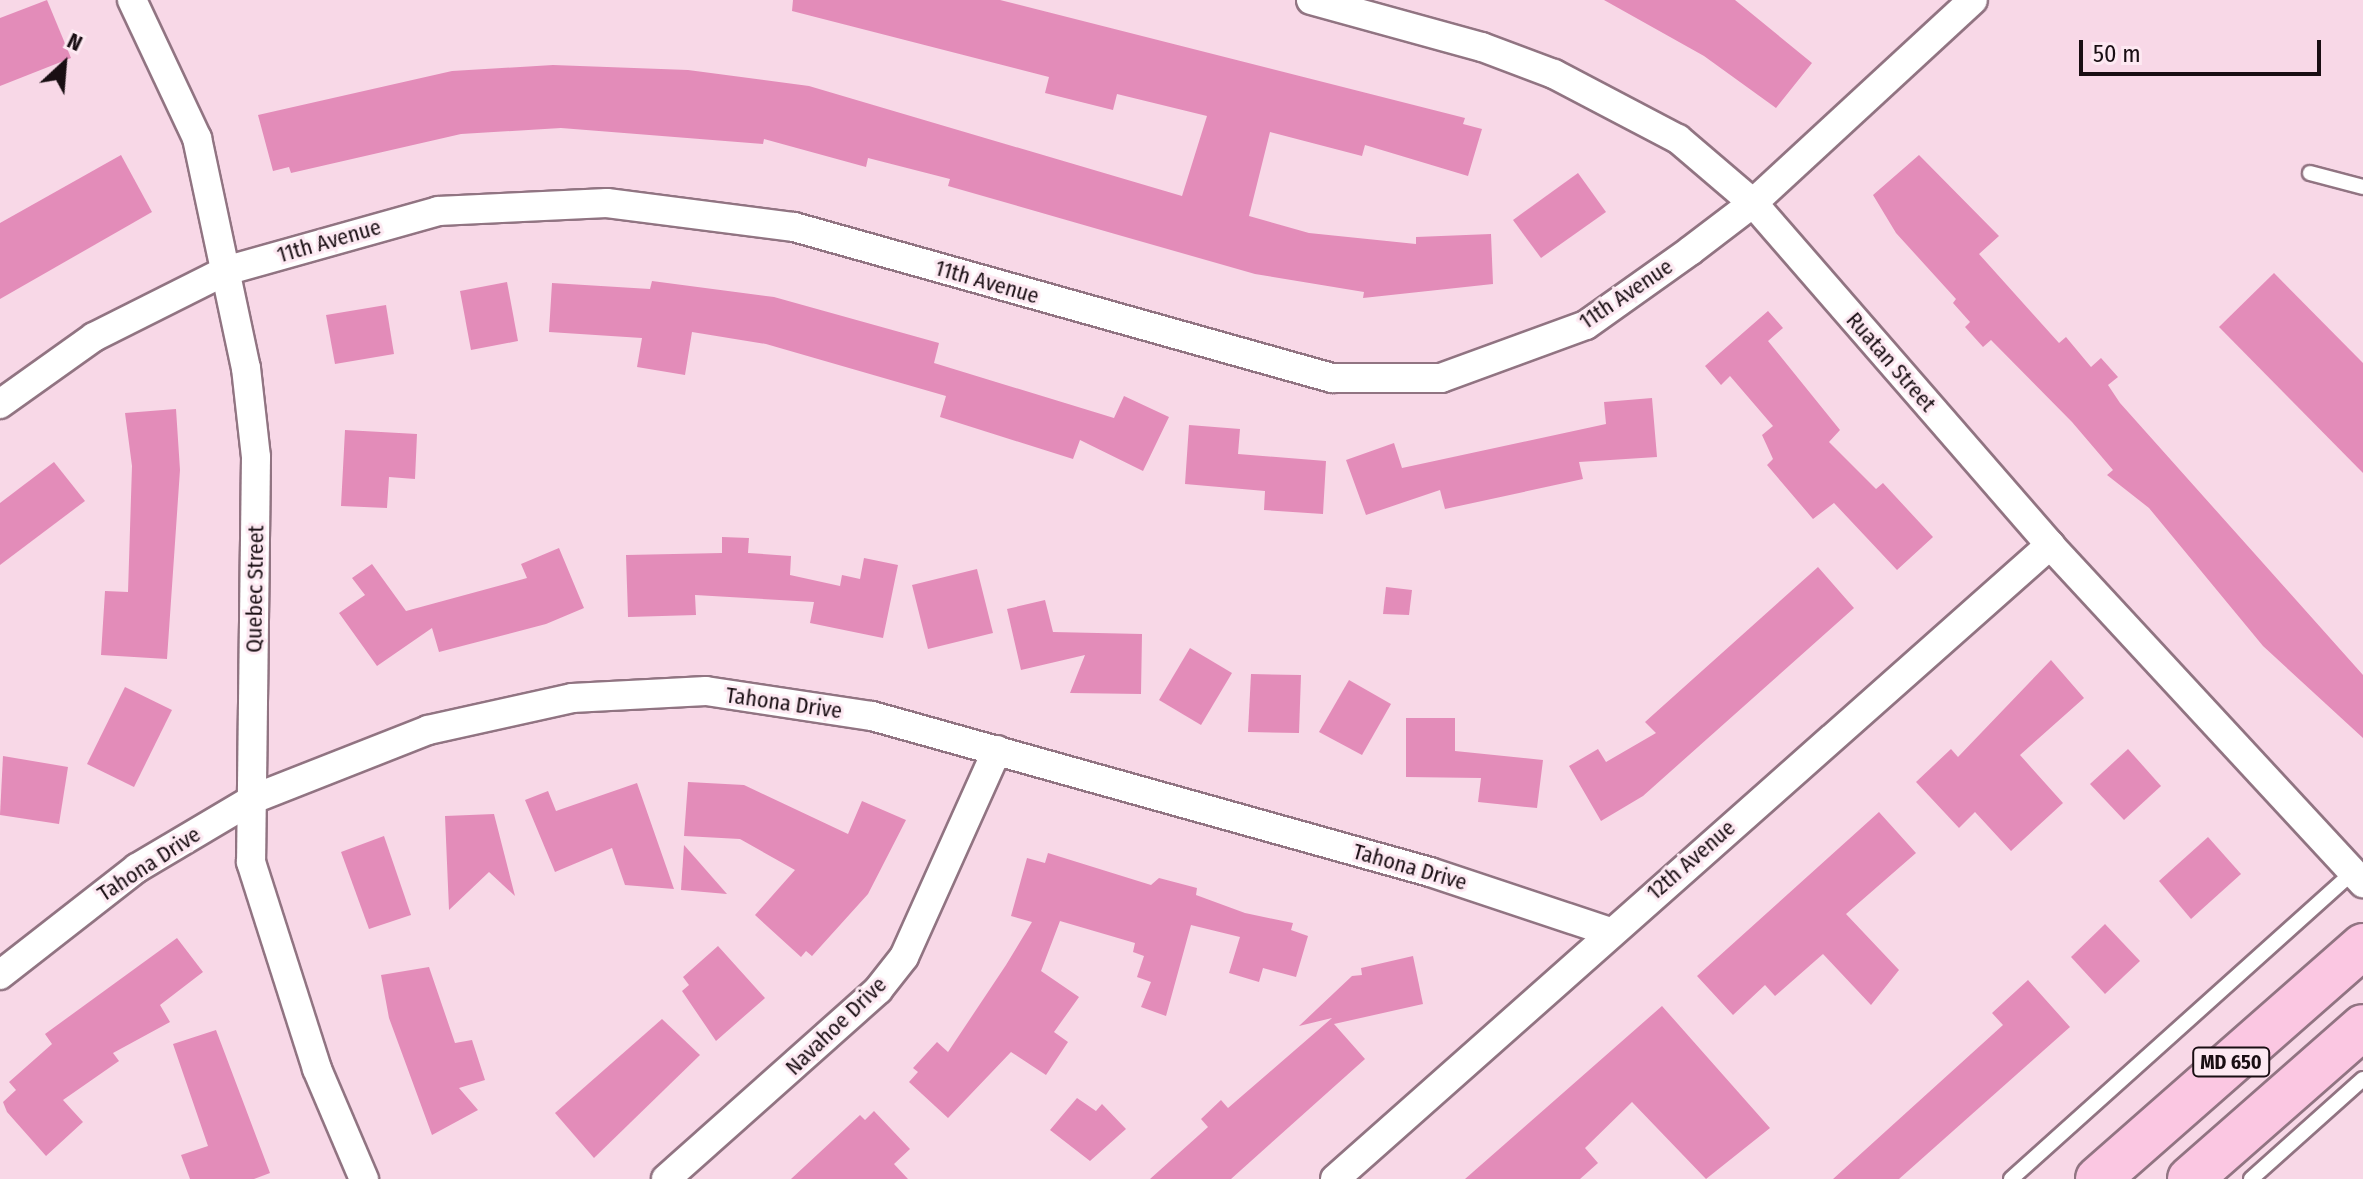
<!DOCTYPE html>
<html>
<head>
<meta charset="utf-8">
<style>
	body { margin:0 }
	#map { position:relative; width:2363px; height:1179px; overflow:hidden; background:#f8d8e7; font-family:"Fira Sans Condensed",sans-serif }
	div>[style] { position:absolute }
	.building>* { inset:0; background:#e38cb9 }
	.roads { filter:drop-shadow(2px 0 #917482) drop-shadow(-2px 0 #917482) drop-shadow(0 2px #917482) drop-shadow(0 -2px #917482) }
	.lane>* { height:14px; margin:-7px; padding:0 7px; transform-origin:7px; border-radius:7px; background:#fff }
	.street>* { height:28px; margin:-14px; padding:0 14px; transform-origin:14px; border-radius:14px; background:#fff }
	.primary>* { height:44px; margin:-22px; padding:0 22px; transform-origin:22px; border-radius:22px; background:#fbc7e2 }
	span { translate:-50% -50%; white-space:nowrap; text-align:center; line-height:1.15; -webkit-text-stroke:6px #fde9f2; paint-order:stroke }
	.shield-label span { padding:2px 6px; background:#fde9f2; border:2px solid; border-radius:6px; -webkit-text-stroke-width:0 }
	.shield-label { font-size:20px; color:#190e13; font-weight:700 }
	.street-label { font-size:22px; color:#190e13 }
	.north { position:absolute; left:24px; top:24px; width:80px; height:80px; -webkit-text-stroke:6px #fde9f2; paint-order:stroke; rotate:26deg; font-size:22px; font-weight:700; line-height:32px; text-align:center; color:#190e13 }
	.north::after { content:''; display:block; margin:auto; width:28px; height:36px; background:#190e13; clip-path:polygon(50% 0,100% 100%,50% 72%,0 100%) }
	.scale { position:absolute; left:2079px; top:40px; width:242px; height:36px; box-sizing:border-box; border:4px solid #190e13; border-top:0; padding-left:10px; font-size:24px; line-height:28px; white-space:nowrap; color:#190e13; -webkit-text-stroke:6px #fde9f2; paint-order:stroke }
</style>
</head>
<body>
<div id="map">
	<div class="building">
		<div style="clip-path:polygon(47px 0,71px 58px,0 86px,0 18px)"></div>
		<div style="clip-path:polygon(793px 0,1000px 0,1465px 118px,1463px 124px,1482px 129px,1468px 176px,1365px 145px,1362px 156px,1270px 132px,1249px 216px,1309px 233px,1416px 244px,1416px 237px,1491px 234px,1493px 284px,1363px 298px,1364px 292px,1255px 274px,1115px 234px,948px 186px,950px 179px,868px 158px,866px 167px,764px 139px,763px 144px,561px 128px,461px 134px,291px 173px,289px 167px,273px 171px,258px 115px,452px 71px,553px 65px,688px 70px,809px 86px,1182px 196px,1207px 116px,1117px 94px,1113px 110px,1045px 93px,1049px 77px,792px 11px)"></div>
		<div style="clip-path:polygon(1604px 0,1735px 0,1812px 63px,1776px 108px,1704px 56px)"></div>
		<div style="clip-path:polygon(121px 155px,152px 212px,0 299px,0 223px)"></div>
		<div style="clip-path:polygon(1919px 155px,1999px 236px,1979px 254px,2059px 343px,2066px 337px,2091px 367px,2101px 358px,2118px 377px,2108px 385px,2120px 403px,2363px 675px,2363px 738px,2263px 646px,2149px 508px,2107px 475px,2113px 470px,2072px 422px,1991px 340px,1983px 347px,1965px 327px,1970px 322px,1953px 303px,1956px 299px,1896px 233px,1873px 195px)"></div>
		<div style="clip-path:polygon(1578px 173px,1606px 212px,1541px 258px,1513px 220px)"></div>
		<div style="clip-path:polygon(2274px 273px,2363px 363px,2363px 473px,2219px 327px)"></div>
		<div style="clip-path:polygon(652px 281px,774px 297px,939px 343px,934px 363px,1114px 418px,1124px 396px,1169px 417px,1143px 471px,1080px 440px,1073px 459px,940px 417px,946px 396px,766px 344px,692px 332px,685px 375px,637px 367px,642px 338px,549px 332px,552px 283px,650px 289px)"></div>
		<div style="clip-path:polygon(507px 282px,518px 341px,471px 350px,460px 291px)"></div>
		<div style="clip-path:polygon(386px 305px,394px 354px,335px 364px,326px 315px)"></div>
		<div style="clip-path:polygon(1768px 311px,1783px 328px,1768px 341px,1840px 430px,1829px 442px,1876px 489px,1883px 483px,1933px 537px,1897px 570px,1834px 503px,1813px 519px,1767px 465px,1773px 459px,1762px 435px,1773px 426px,1730px 376px,1721px 385px,1705px 366px)"></div>
		<div style="clip-path:polygon(1652px 398px,1657px 457px,1579px 462px,1583px 479px,1445px 509px,1440px 490px,1366px 515px,1346px 460px,1394px 443px,1402px 468px,1606px 424px,1604px 402px)"></div>
		<div style="clip-path:polygon(176px 409px,180px 470px,167px 659px,101px 655px,105px 591px,128px 592px,132px 466px,125px 413px)"></div>
		<div style="clip-path:polygon(1189px 425px,1240px 429px,1238px 454px,1326px 461px,1323px 514px,1264px 510px,1265px 491px,1185px 484px)"></div>
		<div style="clip-path:polygon(345px 430px,417px 434px,415px 479px,389px 477px,387px 508px,341px 506px)"></div>
		<div style="clip-path:polygon(54px 462px,85px 501px,0 565px,0 503px)"></div>
		<div style="clip-path:polygon(722px 537px,749px 538px,748px 553px,791px 556px,790px 575px,840px 586px,842px 575px,860px 579px,864px 558px,898px 565px,883px 638px,810px 623px,814px 602px,695px 595px,696px 615px,628px 617px,626px 555px,722px 553px)"></div>
		<div style="clip-path:polygon(559px 548px,584px 608px,546px 624px,439px 652px,432px 628px,377px 666px,339px 613px,365px 595px,352px 578px,372px 564px,406px 611px,527px 578px,521px 564px)"></div>
		<div style="clip-path:polygon(1818px 567px,1854px 608px,1643px 796px,1601px 821px,1569px 766px,1598px 749px,1606px 762px,1656px 733px,1645px 722px)"></div>
		<div style="clip-path:polygon(977px 569px,993px 633px,928px 649px,912px 585px)"></div>
		<div style="clip-path:polygon(1386px 587px,1412px 590px,1409px 615px,1383px 614px)"></div>
		<div style="clip-path:polygon(1045px 600px,1053px 632px,1142px 634px,1141px 694px,1070px 693px,1085px 655px,1021px 670px,1007px 609px)"></div>
		<div style="clip-path:polygon(1190px 648px,1232px 673px,1201px 725px,1159px 700px)"></div>
		<div style="clip-path:polygon(2051px 660px,2084px 698px,2020px 755px,2063px 803px,2011px 851px,1975px 812px,1959px 828px,1916px 782px,1951px 749px,1958px 757px)"></div>
		<div style="clip-path:polygon(1251px 674px,1301px 675px,1299px 733px,1248px 732px)"></div>
		<div style="clip-path:polygon(1349px 680px,1391px 704px,1362px 755px,1319px 732px)"></div>
		<div style="clip-path:polygon(125px 687px,172px 710px,134px 787px,87px 764px)"></div>
		<div style="clip-path:polygon(1406px 718px,1455px 718px,1455px 751px,1543px 760px,1537px 808px,1478px 802px,1481px 778px,1406px 777px)"></div>
		<div style="clip-path:polygon(2128px 749px,2161px 786px,2124px 820px,2090px 784px)"></div>
		<div style="clip-path:polygon(3px 756px,68px 767px,59px 824px,0 815px)"></div>
		<div style="clip-path:polygon(688px 782px,744px 785px,848px 834px,862px 801px,906px 820px,868px 894px,812px 956px,806px 951px,801px 957px,755px 915px,795px 870px,740px 839px,684px 836px)"></div>
		<div style="clip-path:polygon(637px 783px,674px 889px,625px 885px,612px 848px,555px 872px,525px 800px,548px 791px,556px 811px)"></div>
		<div style="clip-path:polygon(1879px 812px,1916px 853px,1846px 914px,1899px 970px,1871px 1005px,1823px 954px,1775px 996px,1765px 985px,1733px 1015px,1697px 976px)"></div>
		<div style="clip-path:polygon(494px 814px,515px 896px,489px 872px,449px 910px,445px 816px)"></div>
		<div style="clip-path:polygon(384px 836px,411px 915px,369px 929px,341px 852px)"></div>
		<div style="clip-path:polygon(2208px 837px,2241px 874px,2191px 919px,2159px 881px)"></div>
		<div style="clip-path:polygon(684px 845px,727px 894px,681px 890px)"></div>
		<div style="clip-path:polygon(1048px 853px,1151px 885px,1159px 878px,1197px 888px,1196px 895px,1245px 913px,1293px 923px,1291px 930px,1308px 936px,1296px 977px,1263px 968px,1259px 982px,1229px 973px,1240px 937px,1191px 925px,1166px 1016px,1141px 1007px,1151px 982px,1137px 977px,1144px 956px,1133px 952px,1135px 943px,1060px 921px,1041px 971px,1079px 997px,1054px 1032px,1068px 1042px,1046px 1075px,1011px 1052px,948px 1118px,909px 1082px,918px 1072px,913px 1068px,937px 1042px,948px 1052px,1006px 965px,1032px 922px,1011px 916px,1027px 858px,1045px 863px)"></div>
		<div style="clip-path:polygon(2105px 924px,2140px 961px,2105px 994px,2071px 957px)"></div>
		<div style="clip-path:polygon(177px 938px,203px 972px,160px 1005px,170px 1022px,113px 1053px,119px 1061px,63px 1100px,83px 1122px,46px 1156px,7px 1112px,3px 1102px,16px 1090px,9px 1082px,52px 1044px,45px 1034px)"></div>
		<div style="clip-path:polygon(718px 946px,765px 998px,716px 1041px,682px 991px,689px 985px,683px 977px)"></div>
		<div style="clip-path:polygon(1413px 956px,1423px 1004px,1334px 1024px,1365px 1059px,1231px 1179px,1150px 1179px,1208px 1127px,1201px 1119px,1221px 1100px,1228px 1108px,1332px 1018px,1299px 1026px,1352px 976px,1362px 975px,1361px 968px)"></div>
		<div style="clip-path:polygon(429px 967px,455px 1043px,472px 1040px,485px 1080px,459px 1088px,478px 1110px,432px 1135px,389px 1018px,381px 975px)"></div>
		<div style="clip-path:polygon(2028px 980px,2070px 1027px,1899px 1179px,1833px 1179px,2003px 1025px,1992px 1013px)"></div>
		<div style="clip-path:polygon(1662px 1006px,1770px 1128px,1706px 1179px,1632px 1102px,1585px 1148px,1598px 1163px,1580px 1179px,1465px 1179px)"></div>
		<div style="clip-path:polygon(662px 1019px,700px 1055px,594px 1158px,555px 1113px)"></div>
		<div style="clip-path:polygon(216px 1030px,270px 1173px,254px 1179px,190px 1179px,181px 1155px,208px 1146px,173px 1044px)"></div>
		<div style="clip-path:polygon(1077px 1098px,1096px 1111px,1102px 1104px,1126px 1129px,1090px 1161px,1050px 1130px)"></div>
		<div style="clip-path:polygon(874px 1111px,910px 1149px,894px 1164px,908px 1179px,791px 1179px,860px 1115px,865px 1120px)"></div>
	</div>
	<div class="roads">
		<div class="lane">
			<div style="left:2310px;top:173px;width:55px;rotate:14.8deg"></div>
			<div style="left:2011px;top:1179px;width:460px;rotate:-41.9deg"></div>
			<div style="left:2251px;top:1179px;width:150px;rotate:-41.8deg"></div>
		</div>
		<div class="street">
			<div style="left:132px;top:0;width:153px;rotate:64.8deg"></div>
			<div style="left:197px;top:138px;width:235px;rotate:78deg"></div>
			<div style="left:246px;top:368px;width:90px;rotate:83.6deg"></div>
			<div style="left:256px;top:457px;width:405px;rotate:90.7deg"></div>
			<div style="left:251px;top:862px;width:217px;rotate:72.3deg"></div>
			<div style="left:317px;top:1069px;width:120px;rotate:66.9deg"></div>
			<div style="left:1311px;top:0;width:177px;rotate:15.4deg"></div>
			<div style="left:1482px;top:47px;width:77px;rotate:20.6deg"></div>
			<div style="left:1554px;top:74px;width:140px;rotate:27.7deg"></div>
			<div style="left:1678px;top:139px;width:99px;rotate:40.5deg"></div>
			<div style="left:1753px;top:203px;width:453px;rotate:49deg"></div>
			<div style="left:2050px;top:545px;width:461px;rotate:47.2deg"></div>
			<div style="left:0;top:404px;width:115px;rotate:-35.5deg"></div>
			<div style="left:94px;top:337px;width:147px;rotate:-26.7deg"></div>
			<div style="left:225px;top:271px;width:221px;rotate:-15.7deg"></div>
			<div style="left:438px;top:211px;width:169px;rotate:-2.7deg"></div>
			<div style="left:607px;top:203px;width:189px;rotate:7.3deg"></div>
			<div style="left:794px;top:227px;width:559px;rotate:15.68deg"></div>
			<div style="left:1332px;top:378px;width:109px"></div>
			<div style="left:1441px;top:378px;width:154px;rotate:-20.1deg"></div>
			<div style="left:1586px;top:325px;width:128px;rotate:-35.4deg"></div>
			<div style="left:1690px;top:251px;width:79px;rotate:-37.3deg"></div>
			<div style="left:1753px;top:203px;width:299px;rotate:-42.7deg"></div>
			<div style="left:0;top:975px;width:174px;rotate:-38deg"></div>
			<div style="left:137px;top:868px;width:135px;rotate:-30.7deg"></div>
			<div style="left:253px;top:799px;width:188px;rotate:-21.5deg"></div>
			<div style="left:428px;top:730px;width:148px;rotate:-12.5deg"></div>
			<div style="left:572px;top:698px;width:134px;rotate:-3deg"></div>
			<div style="left:706px;top:691px;width:168px;rotate:8.6deg"></div>
			<div style="left:872px;top:716px;width:579px;rotate:15.62deg"></div>
			<div style="left:1430px;top:872px;width:190px;rotate:18.4deg"></div>
			<div style="left:666px;top:1179px;width:284px;rotate:-41.7deg"></div>
			<div style="left:878px;top:990px;width:42px;rotate:-51.8deg"></div>
			<div style="left:904px;top:957px;width:227px;rotate:-65.8deg"></div>
			<div style="left:1335px;top:1179px;width:956px;rotate:-41.56deg"></div>
		</div>
		<div class="primary">
			<div style="left:2098px;top:1179px;width:353px;rotate:-41.3deg"></div>
			<div style="left:2190px;top:1179px;width:230px;rotate:-41.3deg"></div>
		</div>
	</div>
	<div class="shield-label">
		<span style="left:2231px;top:1062px">MD 650</span>
	</div>
	<div class="street-label">
		<span style="left:329px;top:241px;rotate:-16deg">11th Avenue</span>
		<span style="left:987px;top:282px;rotate:16deg">11th Avenue</span>
		<span style="left:1626px;top:294px;rotate:-34deg">11th Avenue</span>
		<span style="left:1891px;top:362px;rotate:49deg">Ruatan Street</span>
		<span style="left:255px;top:589px;rotate:-89deg">Quebec Street</span>
		<span style="left:784px;top:703px;rotate:8deg">Tahona Drive</span>
		<span style="left:1691px;top:860px;rotate:-41deg">12th Avenue</span>
		<span style="left:149px;top:864px;rotate:-33deg">Tahona Drive</span>
		<span style="left:1410px;top:867px;rotate:16deg">Tahona Drive</span>
		<span style="left:836px;top:1026px;rotate:-44deg">Navahoe Drive</span>
	</div>
	<div class="north">N</div>
	<div class="scale">50 m</div>
</div>
</body>
</html>
